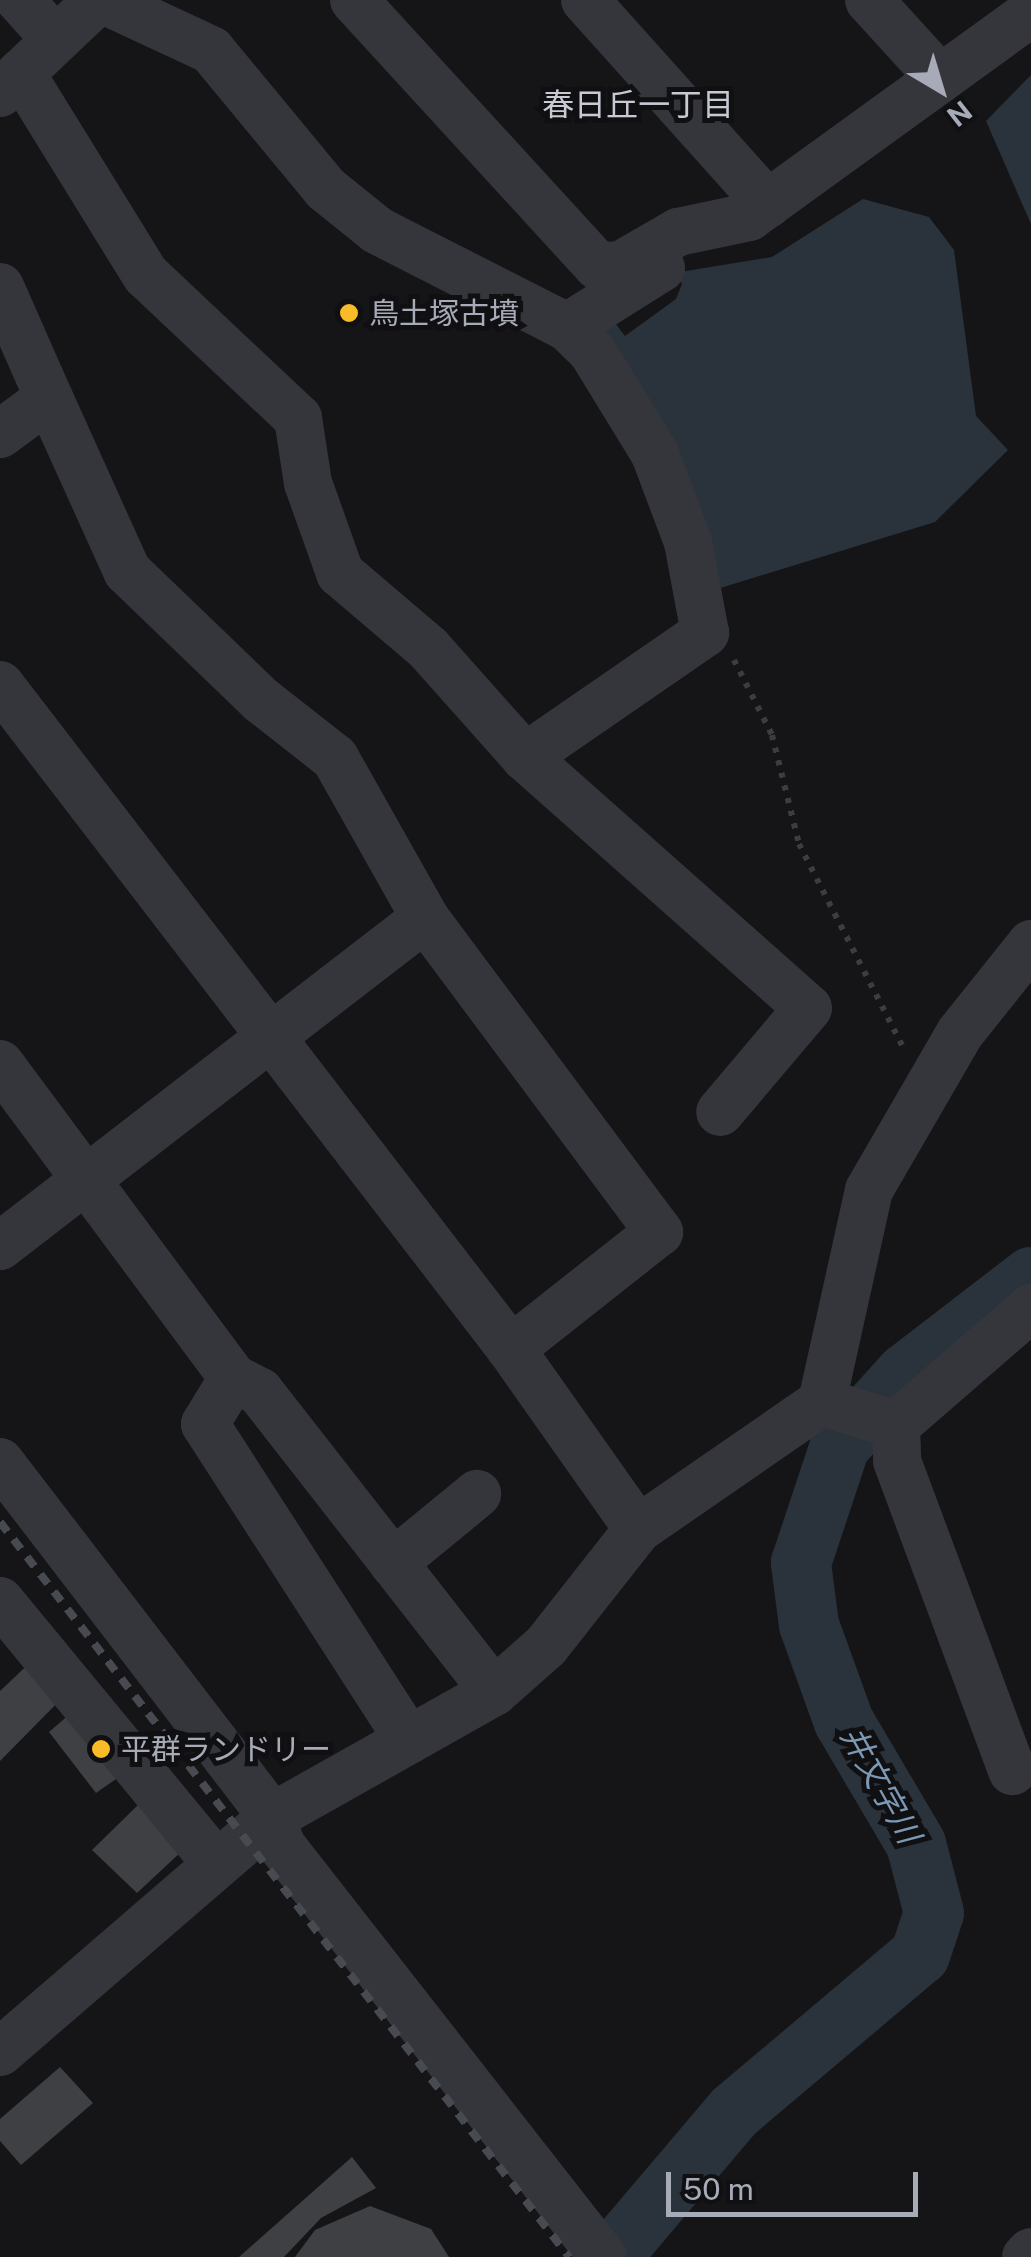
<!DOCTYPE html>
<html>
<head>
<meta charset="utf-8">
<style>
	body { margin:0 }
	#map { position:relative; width:1031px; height:2257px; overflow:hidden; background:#151517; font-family:"Public Sans","Noto Sans JP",sans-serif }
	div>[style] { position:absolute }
	.water>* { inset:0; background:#2a333b }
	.river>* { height:60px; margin:-30px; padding:0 30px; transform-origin:30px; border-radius:30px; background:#2a333b }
	.building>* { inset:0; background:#3f4044 }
	.path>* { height:6px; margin-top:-3px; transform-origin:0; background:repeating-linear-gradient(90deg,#3b3d43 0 5px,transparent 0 13px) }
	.minor>* { height:48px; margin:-24px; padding:0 24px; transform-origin:24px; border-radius:24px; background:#35363c }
	.rail>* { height:8px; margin-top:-4px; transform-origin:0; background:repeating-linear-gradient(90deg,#484a51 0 12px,transparent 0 22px) }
	.dots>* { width:28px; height:28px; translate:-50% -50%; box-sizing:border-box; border:5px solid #101012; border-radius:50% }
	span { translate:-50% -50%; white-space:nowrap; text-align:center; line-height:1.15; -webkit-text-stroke:10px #101012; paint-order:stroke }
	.poi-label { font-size:30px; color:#a6abb7 }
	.left { translate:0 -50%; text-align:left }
	.neighbourhood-label { font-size:32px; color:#c7cad3 }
	.water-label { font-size:32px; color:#7b98b4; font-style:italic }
	.north { position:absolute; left:891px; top:40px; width:100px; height:100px; -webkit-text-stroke:8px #101012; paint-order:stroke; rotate:142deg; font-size:28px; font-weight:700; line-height:40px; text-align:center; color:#a6abb7 }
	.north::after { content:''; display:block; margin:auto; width:35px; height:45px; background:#a6abb7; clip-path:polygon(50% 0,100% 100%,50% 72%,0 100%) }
	.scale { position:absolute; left:666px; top:2172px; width:252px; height:45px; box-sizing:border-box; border:5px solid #a6abb7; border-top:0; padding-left:12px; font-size:30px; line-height:35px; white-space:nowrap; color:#a6abb7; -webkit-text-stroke:8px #101012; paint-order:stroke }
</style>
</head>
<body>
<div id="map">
	<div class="water">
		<div style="clip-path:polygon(1031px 75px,1031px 224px,986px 121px)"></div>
		<div style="clip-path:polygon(863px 199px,929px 217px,954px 250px,976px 416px,1008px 450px,935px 522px,714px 590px,588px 327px,606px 311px,625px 336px,676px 299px,682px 284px,674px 273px,772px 257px)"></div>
	</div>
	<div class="river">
		<div style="left:611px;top:2257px;width:190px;rotate:-49.7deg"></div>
		<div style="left:734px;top:2112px;width:243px;rotate:-40.2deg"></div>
		<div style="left:920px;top:1955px;width:44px;rotate:-71.6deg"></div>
		<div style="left:934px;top:1913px;width:71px;rotate:-104.6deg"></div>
		<div style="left:916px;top:1844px;width:142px;rotate:-120.5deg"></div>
		<div style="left:844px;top:1722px;width:103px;rotate:-109.8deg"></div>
		<div style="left:809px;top:1625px;width:63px;rotate:-97.4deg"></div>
		<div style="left:801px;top:1563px;width:123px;rotate:-71.6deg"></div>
		<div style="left:840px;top:1446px;width:97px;rotate:-47.9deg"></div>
		<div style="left:905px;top:1374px;width:159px;rotate:-37.6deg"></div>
	</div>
	<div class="building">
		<div style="clip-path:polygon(36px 1657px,69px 1691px,0 1761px,0 1691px)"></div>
		<div style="clip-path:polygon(85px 1701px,136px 1765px,96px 1793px,49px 1732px)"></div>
		<div style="clip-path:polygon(138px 1805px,182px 1851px,137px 1893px,92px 1850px)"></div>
		<div style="clip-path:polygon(60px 2067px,93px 2103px,21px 2165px,0 2141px,0 2119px)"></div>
		<div style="clip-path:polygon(352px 2157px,376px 2188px,321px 2218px,284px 2257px,239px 2257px)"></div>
		<div style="clip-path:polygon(370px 2206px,431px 2229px,449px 2257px,295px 2257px,315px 2230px)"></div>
	</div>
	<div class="path">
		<div style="left:734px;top:660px;width:84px;rotate:63.1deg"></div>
		<div style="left:772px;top:735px;width:112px;rotate:76.1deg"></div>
		<div style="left:799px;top:844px;width:230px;rotate:62.9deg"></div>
	</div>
	<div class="minor">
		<div style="left:20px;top:0;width:52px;rotate:48.1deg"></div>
		<div style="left:354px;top:0;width:361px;rotate:47.5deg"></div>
		<div style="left:598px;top:266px;width:23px;rotate:-2deg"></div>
		<div style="left:621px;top:265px;width:66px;rotate:-30.1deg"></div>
		<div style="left:678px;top:232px;width:73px;rotate:-11.9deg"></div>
		<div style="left:749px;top:217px;width:348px;rotate:-35.9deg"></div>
		<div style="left:585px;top:0;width:274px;rotate:48.1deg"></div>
		<div style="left:869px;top:0;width:104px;rotate:47.7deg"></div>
		<div style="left:21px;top:73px;width:238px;rotate:58.3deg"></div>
		<div style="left:146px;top:275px;width:209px;rotate:43.3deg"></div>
		<div style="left:298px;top:418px;width:66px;rotate:81.3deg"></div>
		<div style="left:308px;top:483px;width:96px;rotate:70.4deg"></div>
		<div style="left:340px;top:573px;width:116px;rotate:40.4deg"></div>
		<div style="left:428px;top:648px;width:146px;rotate:48.3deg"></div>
		<div style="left:525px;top:757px;width:219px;rotate:-34.6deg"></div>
		<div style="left:705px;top:633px;width:93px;rotate:-100.6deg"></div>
		<div style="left:688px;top:542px;width:94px;rotate:-110.6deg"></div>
		<div style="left:655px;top:454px;width:121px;rotate:-121.5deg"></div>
		<div style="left:592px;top:351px;width:35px;rotate:-136deg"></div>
		<div style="left:567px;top:327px;width:213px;rotate:-153deg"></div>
		<div style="left:377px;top:230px;width:65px;rotate:-141.2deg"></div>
		<div style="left:326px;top:189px;width:180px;rotate:-129.6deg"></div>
		<div style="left:211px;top:50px;width:118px;rotate:-155deg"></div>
		<div style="left:0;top:93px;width:135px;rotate:-43.5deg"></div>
		<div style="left:0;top:287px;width:121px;rotate:66.2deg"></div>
		<div style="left:49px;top:398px;width:61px;rotate:143.7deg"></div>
		<div style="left:567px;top:327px;width:111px;rotate:-32.1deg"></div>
		<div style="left:49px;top:398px;width:190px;rotate:65.7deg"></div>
		<div style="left:127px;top:571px;width:186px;rotate:43.9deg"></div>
		<div style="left:261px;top:700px;width:94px;rotate:38.1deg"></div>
		<div style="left:335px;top:758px;width:184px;rotate:60.6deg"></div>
		<div style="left:425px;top:918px;width:392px;rotate:53.3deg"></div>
		<div style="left:659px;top:1232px;width:189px;rotate:141.7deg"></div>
		<div style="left:0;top:685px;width:838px;rotate:52.42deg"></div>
		<div style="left:511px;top:1349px;width:220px;rotate:54.8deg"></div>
		<div style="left:525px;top:757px;width:378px;rotate:41.6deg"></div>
		<div style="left:808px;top:1008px;width:136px;rotate:130.2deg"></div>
		<div style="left:0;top:1064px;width:391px;rotate:53.4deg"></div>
		<div style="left:233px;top:1378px;width:30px;rotate:27deg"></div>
		<div style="left:260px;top:1392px;width:380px;rotate:52deg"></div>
		<div style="left:0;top:1246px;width:537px;rotate:-37.66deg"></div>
		<div style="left:233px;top:1378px;width:54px;rotate:121.3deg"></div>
		<div style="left:205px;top:1424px;width:376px;rotate:57.2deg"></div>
		<div style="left:822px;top:1402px;width:217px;rotate:-77.5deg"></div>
		<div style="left:869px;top:1190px;width:181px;rotate:-59.9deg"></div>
		<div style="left:960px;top:1033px;width:114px;rotate:-51.4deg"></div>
		<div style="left:896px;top:1425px;width:179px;rotate:-40.9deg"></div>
		<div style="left:0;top:1462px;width:447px;rotate:52.5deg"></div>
		<div style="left:272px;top:1817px;width:29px;rotate:72deg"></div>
		<div style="left:281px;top:1845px;width:523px;rotate:51.99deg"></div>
		<div style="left:393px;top:1563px;width:109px;rotate:-39.4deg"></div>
		<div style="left:0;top:1601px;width:337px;rotate:50.5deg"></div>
		<div style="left:0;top:2052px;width:359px;rotate:-40.8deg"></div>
		<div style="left:272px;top:1817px;width:255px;rotate:-29.4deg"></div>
		<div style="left:494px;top:1692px;width:69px;rotate:-41.5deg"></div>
		<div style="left:546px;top:1646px;width:149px;rotate:-51.8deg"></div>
		<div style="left:638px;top:1529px;width:224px;rotate:-34.6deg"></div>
		<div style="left:822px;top:1402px;width:77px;rotate:17.3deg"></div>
		<div style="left:896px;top:1425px;width:36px;rotate:88deg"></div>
		<div style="left:897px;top:1461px;width:331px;rotate:69.6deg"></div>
		<div style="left:1026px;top:2257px;width:7px;rotate:-45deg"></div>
	</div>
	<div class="rail">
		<div style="left:0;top:1522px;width:930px;rotate:52.25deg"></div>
	</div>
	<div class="dots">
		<div style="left:349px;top:313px;background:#fabb29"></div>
		<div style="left:101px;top:1749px;background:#fabb29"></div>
	</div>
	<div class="poi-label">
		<span class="left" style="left:369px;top:313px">鳥土塚古墳</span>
		<span class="left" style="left:121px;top:1749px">平群ランドリー</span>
	</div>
	<div class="neighbourhood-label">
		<span style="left:638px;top:105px">春日丘一丁目</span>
	</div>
	<div class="water-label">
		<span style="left:880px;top:1785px;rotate:61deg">井文字川</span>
	</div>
	<div class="north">N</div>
	<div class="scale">50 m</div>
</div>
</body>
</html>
